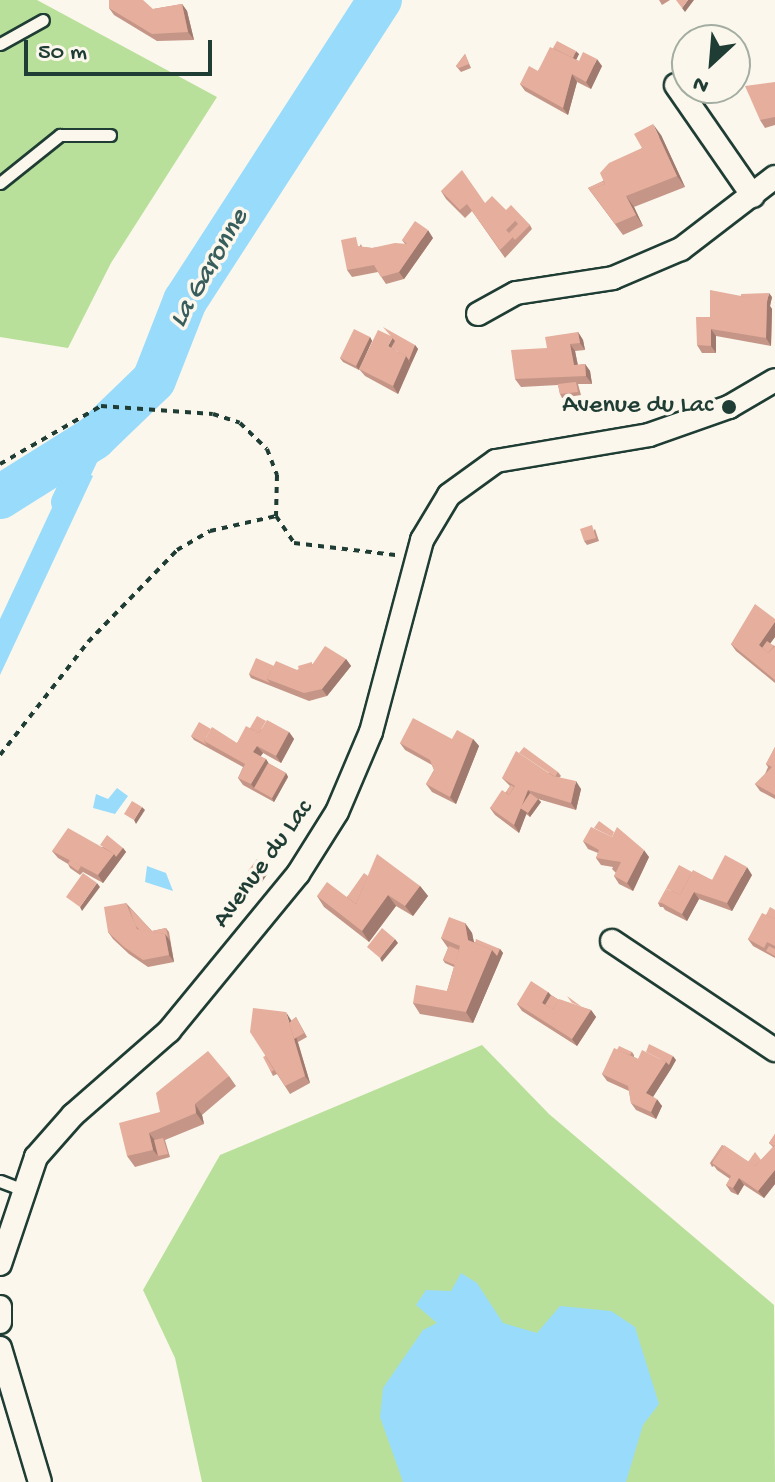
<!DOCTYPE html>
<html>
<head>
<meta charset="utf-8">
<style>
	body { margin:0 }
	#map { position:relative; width:775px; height:1482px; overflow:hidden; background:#fbf7ec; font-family:"Gochi Hand",sans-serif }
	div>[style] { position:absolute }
	.green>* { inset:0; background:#b9e09b }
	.water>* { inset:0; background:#99dbfb }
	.canal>* { height:26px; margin:-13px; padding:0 13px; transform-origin:13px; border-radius:13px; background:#99dbfb }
	.river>* { height:44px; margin:-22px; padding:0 22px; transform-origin:22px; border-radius:22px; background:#99dbfb }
	.path>* { height:4px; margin-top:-2px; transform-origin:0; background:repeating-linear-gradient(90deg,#1f3d34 0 6px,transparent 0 12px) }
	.roads { filter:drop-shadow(2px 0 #1f3d34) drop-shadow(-2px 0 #1f3d34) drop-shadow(0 2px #1f3d34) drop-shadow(0 -2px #1f3d34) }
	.service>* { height:11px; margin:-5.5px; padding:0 5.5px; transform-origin:5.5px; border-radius:5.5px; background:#fbf7ec }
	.minor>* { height:22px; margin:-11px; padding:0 11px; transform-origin:11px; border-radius:11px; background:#fbf7ec }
	.wall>* { inset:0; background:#c59687 }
	.shaded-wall>* { inset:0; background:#a07a6e }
	.building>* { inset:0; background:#e5ae9d }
	.dots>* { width:22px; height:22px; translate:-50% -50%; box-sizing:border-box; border:4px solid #fbf7ec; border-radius:50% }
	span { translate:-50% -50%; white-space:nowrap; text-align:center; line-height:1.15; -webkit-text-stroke:7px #fbf7ec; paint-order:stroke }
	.poi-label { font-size:26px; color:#1f3d34 }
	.right { translate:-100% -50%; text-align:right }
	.street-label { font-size:26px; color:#1f3d34 }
	.water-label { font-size:28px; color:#375d5c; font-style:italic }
	.north { position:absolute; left:671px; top:24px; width:80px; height:80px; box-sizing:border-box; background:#fbf7ec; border:2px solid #a3ada2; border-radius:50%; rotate:206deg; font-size:22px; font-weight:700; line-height:32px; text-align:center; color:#1f3d34 }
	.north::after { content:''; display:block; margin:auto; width:28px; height:36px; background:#1f3d34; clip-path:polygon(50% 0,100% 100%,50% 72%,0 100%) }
	.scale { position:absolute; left:24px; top:40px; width:188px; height:36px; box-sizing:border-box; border:4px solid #1f3d34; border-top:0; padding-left:10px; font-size:24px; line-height:28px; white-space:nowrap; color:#1f3d34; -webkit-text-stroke:6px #fbf7ec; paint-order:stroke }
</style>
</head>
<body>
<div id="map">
	<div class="green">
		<div style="clip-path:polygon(0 0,37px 0,217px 97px,111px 263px,68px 348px,0 337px)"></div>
		<div style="clip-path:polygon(482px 1045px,549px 1114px,774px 1305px,775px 1482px,202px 1482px,175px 1358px,143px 1290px,220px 1155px)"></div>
	</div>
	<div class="water">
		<div style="clip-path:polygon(72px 465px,93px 476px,0 675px,0 619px)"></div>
		<div style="clip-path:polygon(117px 788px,128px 796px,115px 814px,93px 808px,96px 794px,108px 799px)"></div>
		<div style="clip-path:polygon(147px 866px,166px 873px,173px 891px,145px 882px)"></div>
		<div style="clip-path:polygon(461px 1273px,477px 1283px,503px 1323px,537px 1333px,560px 1306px,611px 1311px,635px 1327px,659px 1404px,643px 1425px,626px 1482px,403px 1482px,380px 1417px,383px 1388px,423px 1330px,437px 1323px,416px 1305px,426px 1290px,451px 1291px)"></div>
	</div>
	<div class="canal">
		<div style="left:64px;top:502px;width:71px;rotate:-64.9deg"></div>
	</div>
	<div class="river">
		<div style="left:0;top:497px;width:111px;rotate:-32.1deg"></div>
		<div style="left:94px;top:438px;width:83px;rotate:-44deg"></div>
		<div style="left:154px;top:380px;width:85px;rotate:-68.6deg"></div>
		<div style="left:185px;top:301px;width:359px;rotate:-57.1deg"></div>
	</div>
	<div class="path">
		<div style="left:0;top:464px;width:116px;rotate:-29.9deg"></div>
		<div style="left:101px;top:406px;width:112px;rotate:4.1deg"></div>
		<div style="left:213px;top:414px;width:28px;rotate:18deg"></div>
		<div style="left:240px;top:423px;width:37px;rotate:44deg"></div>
		<div style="left:267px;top:449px;width:28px;rotate:69deg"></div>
		<div style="left:277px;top:475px;width:41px;rotate:91.4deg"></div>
		<div style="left:276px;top:516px;width:32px;rotate:56deg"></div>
		<div style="left:294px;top:543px;width:102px;rotate:6.8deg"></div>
		<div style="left:0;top:755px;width:143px;rotate:-52.1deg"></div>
		<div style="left:88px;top:642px;width:128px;rotate:-45.9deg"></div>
		<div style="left:177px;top:550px;width:38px;rotate:-30deg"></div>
		<div style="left:210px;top:531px;width:68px;rotate:-12.8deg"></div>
	</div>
	<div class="roads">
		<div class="service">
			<div style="left:0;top:44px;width:49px;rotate:-29.2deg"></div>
			<div style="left:0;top:183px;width:77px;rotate:-38.7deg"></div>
			<div style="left:60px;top:135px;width:50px"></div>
			<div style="left:0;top:1181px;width:22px;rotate:21deg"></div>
		</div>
		<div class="minor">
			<div style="left:676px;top:85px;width:135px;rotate:55.3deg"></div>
			<div style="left:478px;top:314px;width:43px;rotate:-28.9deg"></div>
			<div style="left:516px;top:293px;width:98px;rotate:-8.8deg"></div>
			<div style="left:613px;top:278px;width:74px;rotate:-23.1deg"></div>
			<div style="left:681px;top:249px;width:118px;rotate:-37.5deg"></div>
			<div style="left:612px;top:941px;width:196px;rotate:33.8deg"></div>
			<div style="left:0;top:1264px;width:113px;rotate:-71.4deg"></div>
			<div style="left:36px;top:1157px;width:56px;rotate:-48.6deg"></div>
			<div style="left:73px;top:1115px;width:128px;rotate:-41.2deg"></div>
			<div style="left:169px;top:1031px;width:203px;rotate:-50.6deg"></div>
			<div style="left:298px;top:874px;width:73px;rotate:-57.8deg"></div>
			<div style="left:337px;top:812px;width:87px;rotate:-67deg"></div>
			<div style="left:371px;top:732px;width:199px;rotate:-75.1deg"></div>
			<div style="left:422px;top:540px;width:52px;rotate:-59deg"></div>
			<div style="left:449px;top:495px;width:58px;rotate:-35.9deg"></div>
			<div style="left:496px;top:461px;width:155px;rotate:-9.6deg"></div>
			<div style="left:649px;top:435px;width:85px;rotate:-19.3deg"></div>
			<div style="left:729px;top:407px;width:53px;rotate:-30.4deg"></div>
			<div style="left:0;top:1307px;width:15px;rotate:90deg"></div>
			<div style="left:0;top:1348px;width:140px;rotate:73.4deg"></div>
		</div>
	</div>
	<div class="wall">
		<div style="clip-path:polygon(659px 0,670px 0,662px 5px)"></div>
		<div style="clip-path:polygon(182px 4px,187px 11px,194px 40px,157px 41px,114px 15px,109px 8px,153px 9px)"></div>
		<div style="clip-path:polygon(553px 48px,579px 54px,576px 60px,579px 61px,602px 66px,591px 89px,577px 82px,568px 115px,525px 91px,520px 84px,538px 71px)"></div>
		<div style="clip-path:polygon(465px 54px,471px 68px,461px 72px,456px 66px)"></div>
		<div style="clip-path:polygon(775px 82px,775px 125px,765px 128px,760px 120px)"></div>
		<div style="clip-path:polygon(661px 135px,685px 187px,634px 207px,643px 226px,623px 235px,588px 188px,603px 181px,642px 148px)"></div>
		<div style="clip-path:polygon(441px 191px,506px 210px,530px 225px,532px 229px,505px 258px,472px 211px,465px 218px,446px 199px)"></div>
		<div style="clip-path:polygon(433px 238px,404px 279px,386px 284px,378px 272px,352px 277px,347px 270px,361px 244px,362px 247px,372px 248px,405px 244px,402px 240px)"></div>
		<div style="clip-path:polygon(741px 296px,772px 297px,770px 306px,772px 309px,771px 346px,716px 336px,716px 353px,702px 353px,697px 345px,710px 317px)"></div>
		<div style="clip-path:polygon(578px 332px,583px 340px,585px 350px,575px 351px,578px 365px,585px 364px,590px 371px,592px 384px,578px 384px,581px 395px,562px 398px,560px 394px,558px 385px,521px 387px,515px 379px,547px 348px)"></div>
		<div style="clip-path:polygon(370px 337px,372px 341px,359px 370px,343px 362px,340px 358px)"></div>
		<div style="clip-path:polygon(415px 345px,418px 349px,398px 394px,365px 376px,359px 369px)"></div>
		<div style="clip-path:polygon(595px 529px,599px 541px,587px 545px,584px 541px)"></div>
		<div style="clip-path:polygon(775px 619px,775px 637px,770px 644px,775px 646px,775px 683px,736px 651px,731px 644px)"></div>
		<div style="clip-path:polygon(346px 659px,351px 666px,327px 696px,309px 701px,251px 678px,249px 674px,274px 666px,297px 670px,313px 664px)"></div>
		<div style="clip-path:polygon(250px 728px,289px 732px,294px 739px,281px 763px,263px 753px,260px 757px,266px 759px,268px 763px,286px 773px,288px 777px,274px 802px,243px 785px,238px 778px,243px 767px,194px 740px,191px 736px,237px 743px)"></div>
		<div style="clip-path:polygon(452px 739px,473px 739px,479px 746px,456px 804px,432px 792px,426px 784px,434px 770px,432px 765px,405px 750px,400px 743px)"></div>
		<div style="clip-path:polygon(775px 747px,775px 799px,760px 791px,755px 784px,765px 774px,768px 767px,766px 764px)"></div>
		<div style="clip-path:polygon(558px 772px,561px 776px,559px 778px,581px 789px,576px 810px,538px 799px,541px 802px,530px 817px,526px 814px,519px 833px,495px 815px,490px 808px,506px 792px,510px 786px,502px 778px)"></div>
		<div style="clip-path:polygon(583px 841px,649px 857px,633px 891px,619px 884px,614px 876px,616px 873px,612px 869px,613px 867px,601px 865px,596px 858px,598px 853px,588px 849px)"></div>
		<div style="clip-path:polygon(101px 847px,123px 848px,126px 852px,103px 883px,83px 872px,80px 875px,70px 868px,68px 864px,58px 858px,52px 851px)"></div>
		<div style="clip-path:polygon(692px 872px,712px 880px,752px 875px,732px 911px,699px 899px,687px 921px,665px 910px,663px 907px,660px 907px,658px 903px)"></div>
		<div style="clip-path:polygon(368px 876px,420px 886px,428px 896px,413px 916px,396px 906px,369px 942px,324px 907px,317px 896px,347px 897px)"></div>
		<div style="clip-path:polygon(126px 903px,152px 931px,166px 928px,169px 932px,174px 962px,148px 967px,129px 954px,113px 939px,108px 932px)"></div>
		<div style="clip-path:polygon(775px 910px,775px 958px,753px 946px,748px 939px,766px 915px)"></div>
		<div style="clip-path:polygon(465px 923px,472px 933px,474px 942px,500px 949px,503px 953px,473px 1023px,420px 1014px,413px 1003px,447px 991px,454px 967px,445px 963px,443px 960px,448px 948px,441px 938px)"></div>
		<div style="clip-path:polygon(548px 992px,551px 995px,559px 1000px,591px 1010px,596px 1017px,577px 1046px,522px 1011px,517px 1004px)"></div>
		<div style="clip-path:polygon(296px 1017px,307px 1037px,298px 1042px,310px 1083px,290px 1094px,277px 1074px,273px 1076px,271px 1072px,265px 1056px,291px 1021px)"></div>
		<div style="clip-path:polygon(617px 1050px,632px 1052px,634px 1055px,634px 1057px,638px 1059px,676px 1060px,653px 1097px,662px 1106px,656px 1119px,636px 1110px,631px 1103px,629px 1091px,607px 1081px,602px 1074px)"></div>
		<div style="clip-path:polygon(229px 1076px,236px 1086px,202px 1115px,204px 1124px,165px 1140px,170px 1157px,135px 1167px,127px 1156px,160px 1112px)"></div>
		<div style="clip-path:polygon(775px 1134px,775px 1184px,764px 1198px,744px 1185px,738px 1195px,731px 1192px,726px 1185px,730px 1179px,717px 1170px,714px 1166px,712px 1167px,710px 1163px,722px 1145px,748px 1162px,761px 1160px,773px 1147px,769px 1143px)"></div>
	</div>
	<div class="shaded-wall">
		<div style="clip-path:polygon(688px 0,694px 0,685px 12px,682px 8px)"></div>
		<div style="clip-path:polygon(182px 4px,187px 11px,194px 40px,188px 32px)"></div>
		<div style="clip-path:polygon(576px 51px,579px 54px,574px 64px,572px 60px)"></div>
		<div style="clip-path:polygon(597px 59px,602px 66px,591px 89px,586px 82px)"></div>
		<div style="clip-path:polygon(572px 74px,577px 82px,568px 115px,563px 108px)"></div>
		<div style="clip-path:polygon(653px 124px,661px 135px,685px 187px,677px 176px)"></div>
		<div style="clip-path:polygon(626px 196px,634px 207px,643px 226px,636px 215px)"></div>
		<div style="clip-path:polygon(428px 230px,433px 238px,404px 279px,399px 272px)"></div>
		<div style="clip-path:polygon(769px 293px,772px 297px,770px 306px,772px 309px,771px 346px,766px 338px,767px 301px)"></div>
		<div style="clip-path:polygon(711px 329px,716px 336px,716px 353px,711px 346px)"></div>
		<div style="clip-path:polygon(578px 332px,583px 340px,585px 350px,580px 343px)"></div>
		<div style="clip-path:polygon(370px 337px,372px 341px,359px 370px,356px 366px)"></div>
		<div style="clip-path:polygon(393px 337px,398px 344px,394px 352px,388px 346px)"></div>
		<div style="clip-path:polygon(570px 344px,575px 351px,579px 372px,574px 365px)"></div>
		<div style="clip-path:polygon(415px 345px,418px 349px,411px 364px,409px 360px)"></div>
		<div style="clip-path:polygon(406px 356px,411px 364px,398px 394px,393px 386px)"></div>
		<div style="clip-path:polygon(585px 364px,590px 371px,592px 384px,586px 376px)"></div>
		<div style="clip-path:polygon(775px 622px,775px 637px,764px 651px,759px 645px)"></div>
		<div style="clip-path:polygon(346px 659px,351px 666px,327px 696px,322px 689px)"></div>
		<div style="clip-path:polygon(289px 732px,294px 739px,281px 763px,276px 756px)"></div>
		<div style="clip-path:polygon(473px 739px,479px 746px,456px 804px,450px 797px)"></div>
		<div style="clip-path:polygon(257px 746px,263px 753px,258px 760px,253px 752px)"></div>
		<div style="clip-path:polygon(266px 759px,271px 767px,254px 788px,251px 784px)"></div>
		<div style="clip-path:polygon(286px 773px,288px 777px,274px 802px,272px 798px)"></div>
		<div style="clip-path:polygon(576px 781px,581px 789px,576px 810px,571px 803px)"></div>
		<div style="clip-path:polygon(528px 790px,533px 797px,519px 833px,514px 825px)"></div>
		<div style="clip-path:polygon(538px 799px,541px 802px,530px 817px,528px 813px)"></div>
		<div style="clip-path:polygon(142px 807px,145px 810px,136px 824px,134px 820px)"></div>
		<div style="clip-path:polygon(123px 848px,126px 852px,103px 883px,98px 875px,114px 854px)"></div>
		<div style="clip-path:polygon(644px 850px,649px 857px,633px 891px,627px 883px)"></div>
		<div style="clip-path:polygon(267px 867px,270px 870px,262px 882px,259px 878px)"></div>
		<div style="clip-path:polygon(747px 867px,752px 875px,732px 911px,727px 903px)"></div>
		<div style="clip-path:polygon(97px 883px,100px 887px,82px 911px,80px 907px)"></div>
		<div style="clip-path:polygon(420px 886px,428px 896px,413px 916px,405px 906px)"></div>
		<div style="clip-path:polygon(694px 892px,699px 899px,687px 921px,682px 914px)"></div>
		<div style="clip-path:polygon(388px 895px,396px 906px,369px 942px,362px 931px)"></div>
		<div style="clip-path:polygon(465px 923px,472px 933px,475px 948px,468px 940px)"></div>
		<div style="clip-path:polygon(165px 934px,170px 941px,174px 962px,169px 955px)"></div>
		<div style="clip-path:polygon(395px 939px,398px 943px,382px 962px,380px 958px)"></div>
		<div style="clip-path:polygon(500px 949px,503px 953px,473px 1023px,466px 1012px,492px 950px)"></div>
		<div style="clip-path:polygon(548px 992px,554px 999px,548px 1009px,542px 1003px)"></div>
		<div style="clip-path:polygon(591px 1010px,596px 1017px,577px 1046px,572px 1039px)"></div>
		<div style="clip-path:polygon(286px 1012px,291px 1020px,310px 1083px,305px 1076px)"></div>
		<div style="clip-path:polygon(673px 1056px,676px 1060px,671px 1069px,651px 1100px,646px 1093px,666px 1062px)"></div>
		<div style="clip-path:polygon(657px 1099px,662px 1106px,656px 1119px,651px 1112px)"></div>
		<div style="clip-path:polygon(195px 1104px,202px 1115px,204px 1124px,196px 1113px)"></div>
		<div style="clip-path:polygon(149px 1133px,157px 1143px,158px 1156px,153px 1150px)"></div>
		<div style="clip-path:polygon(775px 1170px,775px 1184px,764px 1198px,758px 1191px)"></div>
		<div style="clip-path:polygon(739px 1178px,744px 1185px,738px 1195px,733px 1188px)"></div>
	</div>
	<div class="building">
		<div style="clip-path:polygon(109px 0,143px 0,153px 9px,182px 4px,188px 32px,152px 34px,109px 8px)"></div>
		<div style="clip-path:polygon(676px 0,688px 0,682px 8px)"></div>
		<div style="clip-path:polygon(557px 41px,576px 51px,573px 58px,553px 48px)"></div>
		<div style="clip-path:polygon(550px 47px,579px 61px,583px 52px,597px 59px,586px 82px,572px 74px,563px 108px,520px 84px,529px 66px,538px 71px)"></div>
		<div style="clip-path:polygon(465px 54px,469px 64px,459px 68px,456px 66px)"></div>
		<div style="clip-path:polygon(775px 82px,775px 117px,760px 120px,745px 86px)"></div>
		<div style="clip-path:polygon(653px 124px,677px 176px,626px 196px,636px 215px,615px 224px,590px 190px,605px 184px,600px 173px,609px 163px,642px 148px,634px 134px)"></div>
		<div style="clip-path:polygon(462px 170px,485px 203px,492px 196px,516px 220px,506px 230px,513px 237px,500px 250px,467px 204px,460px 210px,441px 191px)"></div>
		<div style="clip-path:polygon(603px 181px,605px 184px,590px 190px,595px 197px,588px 188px)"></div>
		<div style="clip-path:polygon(511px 205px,530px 225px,515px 240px,509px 233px,518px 224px,506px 210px)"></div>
		<div style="clip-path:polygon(415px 221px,428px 230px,399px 272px,381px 277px,374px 265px,347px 270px,341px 240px,356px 237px,358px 246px,372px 248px,395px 243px,407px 244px,402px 240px)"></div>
		<div style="clip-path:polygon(710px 290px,767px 301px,766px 338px,711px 329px,711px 346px,697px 345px,696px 317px,710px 317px)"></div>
		<div style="clip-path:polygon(769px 293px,767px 302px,741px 296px,741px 294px)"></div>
		<div style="clip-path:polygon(383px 327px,415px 345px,409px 360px,406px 356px,391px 348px,395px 341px)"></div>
		<div style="clip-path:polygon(354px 329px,370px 337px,356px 366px,340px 358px)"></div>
		<div style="clip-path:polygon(378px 330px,393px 337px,388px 346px,406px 356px,393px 386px,359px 369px)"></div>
		<div style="clip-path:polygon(578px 332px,580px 343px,570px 344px,574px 365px,585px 364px,586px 376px,515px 379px,511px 350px,547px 348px,545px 337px)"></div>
		<div style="clip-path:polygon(576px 382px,578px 392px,560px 394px,558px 384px)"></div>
		<div style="clip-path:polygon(592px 525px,596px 538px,584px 541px,580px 529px)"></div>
		<div style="clip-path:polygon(755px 604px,775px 619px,775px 622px,759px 645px,768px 653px,775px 646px,775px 680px,731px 644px)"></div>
		<div style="clip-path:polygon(767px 641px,774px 646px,768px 653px,762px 648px)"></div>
		<div style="clip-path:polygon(325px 646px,346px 659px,322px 689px,304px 693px,267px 679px,276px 661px,297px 670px,312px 665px)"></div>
		<div style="clip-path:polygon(256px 658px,274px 666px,267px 679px,270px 683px,249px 674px)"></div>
		<div style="clip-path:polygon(312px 662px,312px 665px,299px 670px,298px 666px)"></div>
		<div style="clip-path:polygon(257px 716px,266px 721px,259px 733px,250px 728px)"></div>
		<div style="clip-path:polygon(413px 718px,452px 739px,457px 730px,473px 739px,450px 797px,426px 784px,434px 770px,430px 760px,400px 743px)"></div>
		<div style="clip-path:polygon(267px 720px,289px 732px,276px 756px,257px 746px,253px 752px,266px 759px,251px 784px,238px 778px,245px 764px,204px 741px,212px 727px,237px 743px,246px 726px,259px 733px)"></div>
		<div style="clip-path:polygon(199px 722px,211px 729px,204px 741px,207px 745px,191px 736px)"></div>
		<div style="clip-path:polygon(524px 747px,558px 772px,555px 777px,519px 753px)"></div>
		<div style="clip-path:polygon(775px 747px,775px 795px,755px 784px,772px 767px,766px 764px)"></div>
		<div style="clip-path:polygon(516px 751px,553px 776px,576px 781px,571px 803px,528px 790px,514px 825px,490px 808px,502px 790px,509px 795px,515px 786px,502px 778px)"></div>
		<div style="clip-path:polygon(268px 763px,286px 773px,272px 798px,254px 788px)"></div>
		<div style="clip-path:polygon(511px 785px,514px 787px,509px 795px,506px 792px)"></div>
		<div style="clip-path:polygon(530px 793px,538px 799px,528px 813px,520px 808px)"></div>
		<div style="clip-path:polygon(132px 801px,142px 807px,134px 820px,124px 814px)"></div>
		<div style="clip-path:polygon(599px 821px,614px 832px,612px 837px,594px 828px)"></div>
		<div style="clip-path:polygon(591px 827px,612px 837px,617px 827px,644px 850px,627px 883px,614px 876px,621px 862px,596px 858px,599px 850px,583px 841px)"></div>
		<div style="clip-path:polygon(68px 828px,114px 854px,98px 875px,52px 851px)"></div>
		<div style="clip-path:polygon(107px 835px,123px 848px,116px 857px,114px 854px,100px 845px)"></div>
		<div style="clip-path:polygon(377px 854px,420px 886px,405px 906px,388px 895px,362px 931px,317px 896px,327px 882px,356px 904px)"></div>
		<div style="clip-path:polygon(725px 855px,747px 867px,727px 903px,694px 892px,682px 914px,660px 902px,667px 889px,680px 895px,693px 870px,712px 880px)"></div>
		<div style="clip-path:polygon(257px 859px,267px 867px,259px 878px,248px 871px)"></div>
		<div style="clip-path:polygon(70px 860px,81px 866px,78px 871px,68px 864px)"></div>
		<div style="clip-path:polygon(679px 865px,692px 872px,680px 895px,667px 889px,661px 903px,658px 903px)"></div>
		<div style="clip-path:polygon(83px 873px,97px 883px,80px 907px,66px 897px)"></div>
		<div style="clip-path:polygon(364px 873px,368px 876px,356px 904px,347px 897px)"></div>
		<div style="clip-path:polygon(126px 903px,137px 929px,165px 934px,169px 955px,143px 960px,124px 947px,108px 932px,104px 907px)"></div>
		<div style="clip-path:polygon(129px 907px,152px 931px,166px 928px,168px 937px,165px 934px,140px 930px,135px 925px)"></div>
		<div style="clip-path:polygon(770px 907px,775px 910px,775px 919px,766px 915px)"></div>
		<div style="clip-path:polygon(762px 913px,775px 919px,775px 946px,767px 942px,764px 948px,748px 939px)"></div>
		<div style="clip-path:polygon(449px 917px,465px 923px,468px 940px,492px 950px,466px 1012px,413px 1003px,416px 985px,447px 991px,460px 946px,441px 938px)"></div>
		<div style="clip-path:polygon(382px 928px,395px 939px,380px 958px,367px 947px)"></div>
		<div style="clip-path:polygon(476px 939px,500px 949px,497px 956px,492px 950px,475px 943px)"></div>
		<div style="clip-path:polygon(449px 946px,459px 950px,455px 965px,443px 960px)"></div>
		<div style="clip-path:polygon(769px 946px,775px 949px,775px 956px,766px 951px)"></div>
		<div style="clip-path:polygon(531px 981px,548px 992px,542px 1003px,553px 1009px,559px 999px,591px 1010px,572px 1039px,517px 1004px)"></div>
		<div style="clip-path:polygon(551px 995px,559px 1000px,553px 1009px,545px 1005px)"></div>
		<div style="clip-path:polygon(567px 996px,582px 1007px,572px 1003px)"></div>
		<div style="clip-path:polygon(253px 1008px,286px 1012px,305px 1076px,285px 1086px,250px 1032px)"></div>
		<div style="clip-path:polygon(296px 1017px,304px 1033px,294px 1039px,289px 1023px)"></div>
		<div style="clip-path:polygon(649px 1044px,673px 1056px,669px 1065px,666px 1062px,646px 1052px)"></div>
		<div style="clip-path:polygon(619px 1046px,632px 1052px,630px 1055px,617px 1050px)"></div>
		<div style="clip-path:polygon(614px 1048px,638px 1059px,642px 1050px,666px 1062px,646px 1093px,657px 1099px,651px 1112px,631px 1103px,628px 1086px,602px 1074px)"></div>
		<div style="clip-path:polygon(208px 1051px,229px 1076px,195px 1104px,196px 1113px,149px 1133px,153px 1150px,127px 1156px,119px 1123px,160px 1112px,156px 1093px)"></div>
		<div style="clip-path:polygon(265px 1056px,274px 1070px,271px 1072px,263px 1057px)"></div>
		<div style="clip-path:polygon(775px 1134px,775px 1145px,774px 1146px,769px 1143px)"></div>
		<div style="clip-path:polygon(163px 1138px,168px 1154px,158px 1156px,154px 1140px)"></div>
		<div style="clip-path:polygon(722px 1145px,723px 1146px,714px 1159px,710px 1163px)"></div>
		<div style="clip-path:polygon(724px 1145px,755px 1166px,775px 1145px,775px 1170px,758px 1191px,739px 1178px,733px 1188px,726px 1185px,731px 1176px,712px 1163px)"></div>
		<div style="clip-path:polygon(755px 1152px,761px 1160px,755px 1166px,748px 1162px)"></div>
	</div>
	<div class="dots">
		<div style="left:729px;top:407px;background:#1f3d34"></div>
	</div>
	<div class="poi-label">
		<span class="right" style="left:713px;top:407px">Avenue du Lac</span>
	</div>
	<div class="street-label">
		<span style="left:264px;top:865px;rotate:-54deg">Avenue du Lac</span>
	</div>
	<div class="water-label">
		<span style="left:210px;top:269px;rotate:-60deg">La Garonne</span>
	</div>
	<div class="north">N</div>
	<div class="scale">50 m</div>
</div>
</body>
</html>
